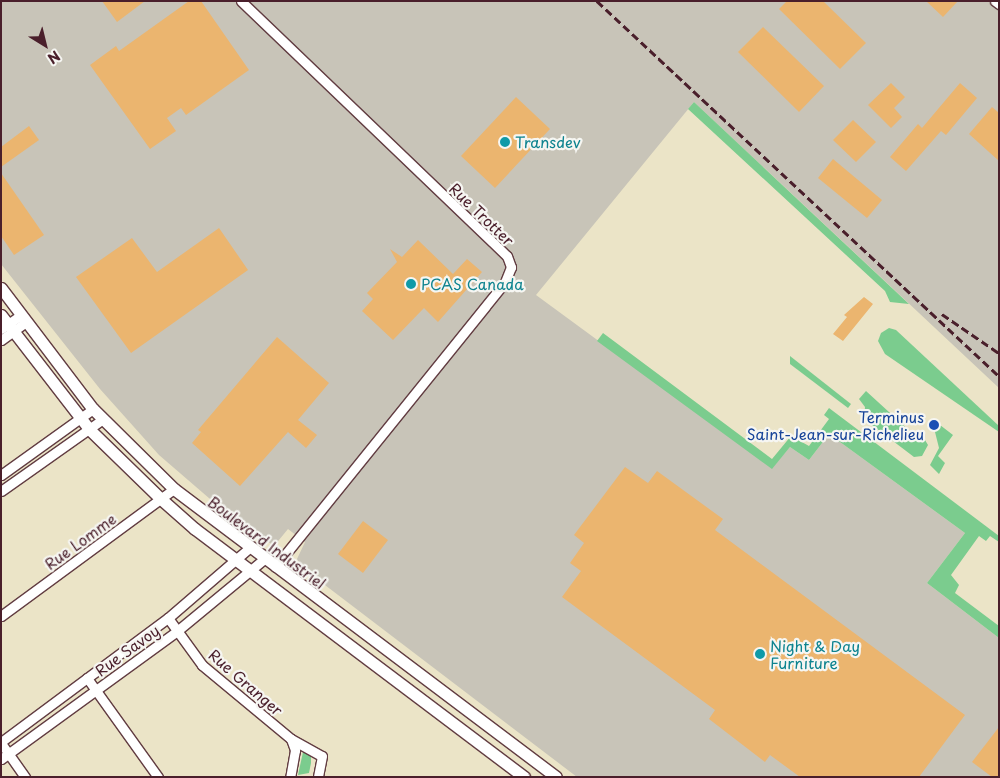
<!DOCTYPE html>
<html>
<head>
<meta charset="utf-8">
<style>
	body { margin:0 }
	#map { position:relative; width:1000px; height:778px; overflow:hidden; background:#ebe4c7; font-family:"Playpen Sans",sans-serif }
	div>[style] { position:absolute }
	.industrial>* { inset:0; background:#c8c4b8 }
	.green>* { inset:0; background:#7bcc8e }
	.building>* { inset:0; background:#ebb56f }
	.roads { filter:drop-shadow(1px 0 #623d42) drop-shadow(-1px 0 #623d42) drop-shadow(0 1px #623d42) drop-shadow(0 -1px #623d42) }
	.street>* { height:9px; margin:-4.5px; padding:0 4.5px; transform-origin:4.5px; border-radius:4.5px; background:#fff }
	.secondary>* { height:11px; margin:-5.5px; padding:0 5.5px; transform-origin:5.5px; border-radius:5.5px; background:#fff }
	.rail>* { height:2.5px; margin-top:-1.25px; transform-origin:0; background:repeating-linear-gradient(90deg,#4a1f2b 0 8px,transparent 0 12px) }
	.dots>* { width:14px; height:14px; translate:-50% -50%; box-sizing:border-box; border:2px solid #f6f6f2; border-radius:50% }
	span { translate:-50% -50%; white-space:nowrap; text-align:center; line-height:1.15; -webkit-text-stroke:4.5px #f6f6f2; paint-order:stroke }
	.culture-label { font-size:15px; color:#0d838f }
	.left { translate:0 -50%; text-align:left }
	.street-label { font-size:15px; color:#4a1f2b }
	.transit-label { font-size:15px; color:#164399 }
	.right { translate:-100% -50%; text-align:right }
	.frame { position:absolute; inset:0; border:2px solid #4a1f2b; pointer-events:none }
	.north { position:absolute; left:20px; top:20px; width:50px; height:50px; -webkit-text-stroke:4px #f6f6f2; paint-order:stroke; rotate:144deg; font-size:14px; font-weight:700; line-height:20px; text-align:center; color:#4a1f2b }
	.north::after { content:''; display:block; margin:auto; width:18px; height:22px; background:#4a1f2b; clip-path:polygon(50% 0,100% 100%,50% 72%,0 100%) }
</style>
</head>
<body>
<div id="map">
	<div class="industrial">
		<div style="clip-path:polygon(1px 1px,999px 1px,999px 388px,694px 102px,536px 295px,772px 468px,790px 447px,809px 460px,829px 434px,965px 533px,927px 583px,999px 638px,999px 777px,577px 777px,300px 566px,297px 559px,305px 542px,288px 529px,274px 546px,217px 505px,159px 455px,100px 389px,1px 264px)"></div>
	</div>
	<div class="green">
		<div style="clip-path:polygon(694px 102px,909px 304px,890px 302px,885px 291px,688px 109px)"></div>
		<div style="clip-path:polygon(889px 328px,896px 330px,999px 426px,999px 432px,885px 354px,878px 341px,881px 333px)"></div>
		<div style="clip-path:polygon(603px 333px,772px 459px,791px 436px,809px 446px,829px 419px,824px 415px,829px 408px,999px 536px,999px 542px,990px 536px,986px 541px,979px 536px,951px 575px,959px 585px,955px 593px,999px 626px,999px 638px,927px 583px,965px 533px,829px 434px,809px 460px,790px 447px,772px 469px,597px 341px)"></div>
		<div style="clip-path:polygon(790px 356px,851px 404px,848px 408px,790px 364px)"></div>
		<div style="clip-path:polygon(866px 391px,913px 434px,925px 440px,928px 445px,922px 456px,914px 457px,864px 419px,865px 407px,859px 399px)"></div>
		<div style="clip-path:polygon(940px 425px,953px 435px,938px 456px,945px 463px,939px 474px,930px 465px,939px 448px,935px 432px)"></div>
		<div style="clip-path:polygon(303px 752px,311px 755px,311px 763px,309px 773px,298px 775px)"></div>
	</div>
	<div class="building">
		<div style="clip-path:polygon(102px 1px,145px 1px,117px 22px)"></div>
		<div style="clip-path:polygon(189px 1px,201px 1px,249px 70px,186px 115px,181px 108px,167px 118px,176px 131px,150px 149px,90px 65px,116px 46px,119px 51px)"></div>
		<div style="clip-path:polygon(787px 1px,823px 1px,866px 43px,840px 69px,779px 9px)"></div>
		<div style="clip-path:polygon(926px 1px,958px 1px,943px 17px)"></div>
		<div style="clip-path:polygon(763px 27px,824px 86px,799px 112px,738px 52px)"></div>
		<div style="clip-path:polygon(891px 83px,905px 97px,894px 108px,902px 117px,891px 128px,868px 105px)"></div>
		<div style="clip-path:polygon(960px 83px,977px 98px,946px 135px,941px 131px,906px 171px,890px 157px,918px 124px,922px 128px)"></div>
		<div style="clip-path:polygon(516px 97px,550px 129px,495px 188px,461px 156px)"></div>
		<div style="clip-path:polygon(992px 107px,999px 113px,999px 161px,969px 134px)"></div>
		<div style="clip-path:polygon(853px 120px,876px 142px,856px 162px,833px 140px)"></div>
		<div style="clip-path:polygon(29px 126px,39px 140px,1px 167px,1px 147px)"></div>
		<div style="clip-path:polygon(833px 159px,882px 200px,867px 218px,818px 178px)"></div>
		<div style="clip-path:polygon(1px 173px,44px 235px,14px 255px,1px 236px)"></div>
		<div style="clip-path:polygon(219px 228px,248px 270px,131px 353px,76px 277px,132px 238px,157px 272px)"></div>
		<div style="clip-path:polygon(418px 240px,453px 274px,467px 259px,482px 272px,438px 322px,424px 308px,393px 340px,362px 311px,373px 299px,367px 293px,397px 262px,390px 249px,402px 257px)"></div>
		<div style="clip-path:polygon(864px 297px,873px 304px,843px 341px,833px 334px,847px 317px,844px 315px)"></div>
		<div style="clip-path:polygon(277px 337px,329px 383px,298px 420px,317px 435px,306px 448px,288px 432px,240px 486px,192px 443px,201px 432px,198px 430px)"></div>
		<div style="clip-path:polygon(625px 467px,648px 483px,657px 471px,723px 519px,715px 530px,965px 715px,919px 777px,800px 777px,770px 755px,765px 762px,709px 719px,715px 710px,562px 597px,581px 571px,570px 563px,584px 543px,574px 535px)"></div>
		<div style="clip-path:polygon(363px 521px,388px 540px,363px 573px,338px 554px)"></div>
		<div style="clip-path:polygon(999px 727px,999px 777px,992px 777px,972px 762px)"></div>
	</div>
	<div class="roads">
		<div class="street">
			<div style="left:241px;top:1px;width:368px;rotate:43.8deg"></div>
			<div style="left:507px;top:256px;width:12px;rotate:70deg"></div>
			<div style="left:511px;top:267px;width:16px;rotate:112deg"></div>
			<div style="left:505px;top:282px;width:366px;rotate:128.9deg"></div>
			<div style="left:995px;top:1px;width:5px;rotate:37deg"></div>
			<div style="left:1px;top:329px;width:24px;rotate:-35deg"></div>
			<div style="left:1px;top:340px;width:31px;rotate:-36deg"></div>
			<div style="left:1px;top:475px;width:113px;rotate:-35.7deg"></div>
			<div style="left:1px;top:491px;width:125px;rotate:-35.2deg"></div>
			<div style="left:1px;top:616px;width:215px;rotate:-36.3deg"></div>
			<div style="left:168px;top:618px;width:58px;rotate:54.1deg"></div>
			<div style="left:202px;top:665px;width:116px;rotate:39.7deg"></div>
			<div style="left:291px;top:739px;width:12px;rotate:70deg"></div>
			<div style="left:295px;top:750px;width:27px;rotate:100deg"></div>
			<div style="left:87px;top:678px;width:122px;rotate:54.4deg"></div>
			<div style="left:291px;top:739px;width:35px;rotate:29deg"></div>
			<div style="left:322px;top:756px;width:21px;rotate:101deg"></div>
			<div style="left:1px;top:742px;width:208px;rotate:-36.6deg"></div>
			<div style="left:168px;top:618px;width:107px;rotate:-40.8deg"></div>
			<div style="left:1px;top:743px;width:42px;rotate:54.8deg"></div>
			<div style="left:1px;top:759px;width:218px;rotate:-36deg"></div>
			<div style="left:177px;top:631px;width:113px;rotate:-39.6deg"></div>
		</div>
		<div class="secondary">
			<div style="left:1px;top:288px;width:152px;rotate:52.8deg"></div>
			<div style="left:93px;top:409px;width:114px;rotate:44.6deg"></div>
			<div style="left:174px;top:489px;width:478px;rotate:37deg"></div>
			<div style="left:1px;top:315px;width:144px;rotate:52.3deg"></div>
			<div style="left:89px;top:429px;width:100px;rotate:44.2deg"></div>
			<div style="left:161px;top:499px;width:45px;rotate:41.4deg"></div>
			<div style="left:195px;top:529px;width:412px;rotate:37deg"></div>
		</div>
	</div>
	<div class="rail">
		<div style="left:597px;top:1px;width:550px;rotate:43.01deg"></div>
		<div style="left:942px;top:314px;width:69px;rotate:34.4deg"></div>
	</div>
	<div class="dots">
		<div style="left:505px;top:142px;background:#0f9aa8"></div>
		<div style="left:411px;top:284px;background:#0f9aa8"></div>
		<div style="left:934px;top:425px;background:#1a4fb4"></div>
		<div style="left:760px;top:654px;background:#0f9aa8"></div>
	</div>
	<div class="culture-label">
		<span class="left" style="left:515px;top:142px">Transdev</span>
		<span class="left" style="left:421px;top:284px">PCAS Canada</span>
		<span class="left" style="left:770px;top:654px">Night &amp; Day<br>Furniture</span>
	</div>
	<div class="street-label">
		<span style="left:482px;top:214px;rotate:44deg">Rue Trotter</span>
		<span style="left:80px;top:541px;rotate:-36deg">Rue Lomme</span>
		<span style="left:267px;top:542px;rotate:37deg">Boulevard Industriel</span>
		<span style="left:127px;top:650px;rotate:-36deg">Rue Savoy</span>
		<span style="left:246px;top:682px;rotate:41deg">Rue Granger</span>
	</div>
	<div class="transit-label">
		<span class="right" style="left:924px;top:425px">Terminus<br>Saint-Jean-sur-Richelieu</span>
	</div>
	<div class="frame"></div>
	<div class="north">N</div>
</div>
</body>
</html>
